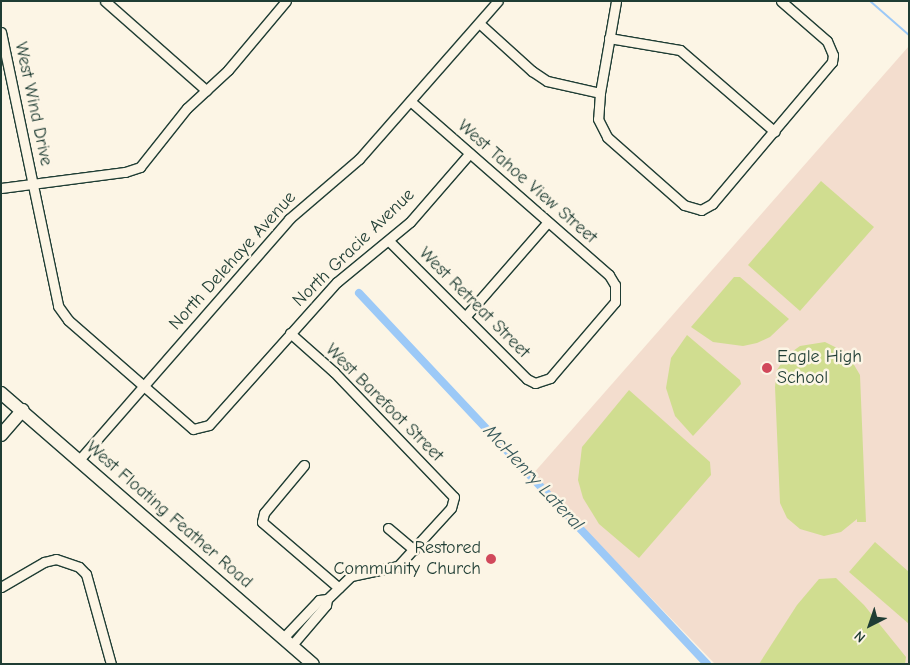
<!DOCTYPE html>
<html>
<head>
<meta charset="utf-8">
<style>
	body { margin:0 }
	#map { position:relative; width:910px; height:665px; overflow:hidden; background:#fcf5e5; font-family:"Comic Neue",sans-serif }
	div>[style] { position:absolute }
	.built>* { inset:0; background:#f3ddce }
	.green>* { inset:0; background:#d0dd90 }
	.stream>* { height:2px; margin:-1px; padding:0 1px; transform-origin:1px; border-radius:1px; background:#9cc9f7 }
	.canal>* { height:8px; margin:-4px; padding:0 4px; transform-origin:4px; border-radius:4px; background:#9cc9f7 }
	.roads { filter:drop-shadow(1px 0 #1f3d34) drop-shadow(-1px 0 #1f3d34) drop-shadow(0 1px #1f3d34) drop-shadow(0 -1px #1f3d34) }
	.street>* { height:9px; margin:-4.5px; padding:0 4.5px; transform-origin:4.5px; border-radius:4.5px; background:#fcf5e5 }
	.secondary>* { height:12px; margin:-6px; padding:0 6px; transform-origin:6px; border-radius:6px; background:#fcf5e5 }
	.dots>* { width:14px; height:14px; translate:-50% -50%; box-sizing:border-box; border:2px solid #fcf5e5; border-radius:50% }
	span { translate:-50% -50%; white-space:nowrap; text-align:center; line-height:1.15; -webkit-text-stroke:5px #fcf5e5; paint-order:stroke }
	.street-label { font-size:18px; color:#1f3d34 }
	.poi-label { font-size:18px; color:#1f3d34 }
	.left { translate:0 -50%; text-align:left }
	.right { translate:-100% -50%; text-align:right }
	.water-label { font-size:19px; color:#38595b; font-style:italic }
	.frame { position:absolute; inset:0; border:2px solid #1f3d34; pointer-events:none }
	.north { position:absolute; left:845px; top:600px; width:50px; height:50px; -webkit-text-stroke:4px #fcf5e5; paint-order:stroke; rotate:221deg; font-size:14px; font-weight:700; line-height:20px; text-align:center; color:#1f3d34 }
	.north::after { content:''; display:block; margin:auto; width:18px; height:22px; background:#1f3d34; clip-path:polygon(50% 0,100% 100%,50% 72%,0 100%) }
</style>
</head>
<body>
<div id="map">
	<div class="built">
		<div style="clip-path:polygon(909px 46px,909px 664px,715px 664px,532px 475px)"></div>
	</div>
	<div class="green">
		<div style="clip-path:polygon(821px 181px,874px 227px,800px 311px,748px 265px)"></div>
		<div style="clip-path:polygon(734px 277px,740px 277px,789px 319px,770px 337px,757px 343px,743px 346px,713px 342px,691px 327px)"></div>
		<div style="clip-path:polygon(687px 335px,740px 380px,741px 384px,693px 436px,675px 416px,666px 388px,671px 358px)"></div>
		<div style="clip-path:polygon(825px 342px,847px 353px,860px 375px,866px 522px,857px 522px,857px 519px,841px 532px,824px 536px,800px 529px,787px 518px,780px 503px,775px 387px,777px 370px,786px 356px,800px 346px)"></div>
		<div style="clip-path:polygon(629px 390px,710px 462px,711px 475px,639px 558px,599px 524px,583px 498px,578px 480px,582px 447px)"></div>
		<div style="clip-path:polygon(875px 542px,909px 572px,909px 624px,849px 572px)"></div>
		<div style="clip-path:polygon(836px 578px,864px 605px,906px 657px,905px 664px,759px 664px,797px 605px,819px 579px)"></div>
	</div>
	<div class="stream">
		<div style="left:870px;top:1px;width:52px;rotate:41.1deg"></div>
	</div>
	<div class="canal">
		<div style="left:359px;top:293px;width:509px;rotate:46.83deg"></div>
	</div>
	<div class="roads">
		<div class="street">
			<div style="left:105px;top:1px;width:135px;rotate:41.4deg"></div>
			<div style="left:479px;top:23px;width:72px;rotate:42.2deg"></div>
			<div style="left:532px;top:71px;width:18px;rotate:34deg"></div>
			<div style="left:547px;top:81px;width:54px;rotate:12.8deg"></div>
			<div style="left:600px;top:93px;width:26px;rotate:94deg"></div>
			<div style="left:598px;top:119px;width:20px;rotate:63deg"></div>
			<div style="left:607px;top:137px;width:103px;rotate:41.4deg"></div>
			<div style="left:684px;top:205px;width:18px;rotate:16deg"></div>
			<div style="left:701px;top:210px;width:13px;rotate:-29deg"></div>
			<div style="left:712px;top:204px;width:186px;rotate:-49.8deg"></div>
			<div style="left:832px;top:62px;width:7px;rotate:-82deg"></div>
			<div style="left:833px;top:55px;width:15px;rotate:-113deg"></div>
			<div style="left:827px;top:41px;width:61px;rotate:-139deg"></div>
			<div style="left:1px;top:32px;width:280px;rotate:78.2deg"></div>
			<div style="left:58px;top:306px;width:17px;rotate:54deg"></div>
			<div style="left:68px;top:320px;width:166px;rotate:41.1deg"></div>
			<div style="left:193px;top:429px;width:16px;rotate:-14deg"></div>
			<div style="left:209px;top:425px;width:192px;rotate:-48.2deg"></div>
			<div style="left:337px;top:282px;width:94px;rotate:-39.4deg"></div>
			<div style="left:410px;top:222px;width:91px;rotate:-49deg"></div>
			<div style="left:609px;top:38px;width:72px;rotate:9.6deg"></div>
			<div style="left:680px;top:50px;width:125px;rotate:40.8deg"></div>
			<div style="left:600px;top:93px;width:93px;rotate:-80.1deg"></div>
			<div style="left:1px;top:188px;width:125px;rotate:-7.4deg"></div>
			<div style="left:125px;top:172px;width:16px;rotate:-18deg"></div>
			<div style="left:140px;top:167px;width:75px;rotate:-51.5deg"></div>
			<div style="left:187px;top:108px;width:56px;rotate:-42.8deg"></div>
			<div style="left:228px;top:70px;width:90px;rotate:-50deg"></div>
			<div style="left:389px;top:241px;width:195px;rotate:45deg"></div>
			<div style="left:527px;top:379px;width:9px;rotate:27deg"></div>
			<div style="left:535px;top:383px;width:16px;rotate:-18deg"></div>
			<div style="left:550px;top:378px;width:100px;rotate:-49.5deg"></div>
			<div style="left:615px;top:302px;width:17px;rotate:-90deg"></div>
			<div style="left:615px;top:285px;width:12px;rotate:-121deg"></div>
			<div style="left:609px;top:275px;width:264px;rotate:-138.8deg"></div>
			<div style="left:465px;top:317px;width:126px;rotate:-48.9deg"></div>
			<div style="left:290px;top:333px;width:59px;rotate:41.6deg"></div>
			<div style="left:334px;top:372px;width:173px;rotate:46.2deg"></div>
			<div style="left:454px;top:497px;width:11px;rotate:105deg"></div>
			<div style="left:451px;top:508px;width:79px;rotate:132.4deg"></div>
			<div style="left:398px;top:566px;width:48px;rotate:168deg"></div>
			<div style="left:351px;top:576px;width:33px;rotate:136deg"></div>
			<div style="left:79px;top:460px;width:320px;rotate:-48.9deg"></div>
			<div style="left:289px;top:219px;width:92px;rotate:-40.6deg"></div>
			<div style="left:359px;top:159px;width:210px;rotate:-48.7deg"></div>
			<div style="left:304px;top:465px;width:62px;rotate:129.8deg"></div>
			<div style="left:264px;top:513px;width:9px;rotate:103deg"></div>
			<div style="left:262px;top:522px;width:101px;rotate:40.6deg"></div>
			<div style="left:388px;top:528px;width:34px;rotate:40deg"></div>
			<div style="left:1px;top:587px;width:50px;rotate:-30.2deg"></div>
			<div style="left:44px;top:562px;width:12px;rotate:-14deg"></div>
			<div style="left:56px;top:559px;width:24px;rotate:19deg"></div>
			<div style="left:79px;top:567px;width:10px;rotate:45deg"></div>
			<div style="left:86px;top:574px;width:93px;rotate:74.5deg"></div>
			<div style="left:283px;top:638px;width:52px;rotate:-46.5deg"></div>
			<div style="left:319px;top:600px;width:8px;rotate:-7deg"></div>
			<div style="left:327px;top:599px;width:6px;rotate:99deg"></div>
			<div style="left:326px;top:605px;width:52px;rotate:130.4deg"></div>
		</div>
		<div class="secondary">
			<div style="left:1px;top:393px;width:413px;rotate:41deg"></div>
			<div style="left:1px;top:435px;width:33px;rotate:-49deg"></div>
		</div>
	</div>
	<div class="dots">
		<div style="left:767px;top:368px;background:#d1495b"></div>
		<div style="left:491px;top:559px;background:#d1495b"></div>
	</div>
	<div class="street-label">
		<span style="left:33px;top:104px;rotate:78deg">West Wind Drive</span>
		<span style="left:527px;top:182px;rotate:41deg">West Tahoe View Street</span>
		<span style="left:354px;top:248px;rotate:-44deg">North Gracie Avenue</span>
		<span style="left:233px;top:261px;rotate:-48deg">North Delehaye Avenue</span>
		<span style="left:474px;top:303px;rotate:45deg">West Retreat Street</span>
		<span style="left:384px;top:403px;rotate:45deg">West Barefoot Street</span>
		<span style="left:169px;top:515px;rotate:41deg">West Floating Feather Road</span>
	</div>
	<div class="poi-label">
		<span class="left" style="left:777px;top:368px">Eagle High<br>School</span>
		<span class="right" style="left:481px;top:559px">Restored<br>Community Church</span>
	</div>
	<div class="water-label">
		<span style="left:533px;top:478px;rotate:47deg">McHenry Lateral</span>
	</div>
	<div class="frame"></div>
	<div class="north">N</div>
</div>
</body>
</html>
